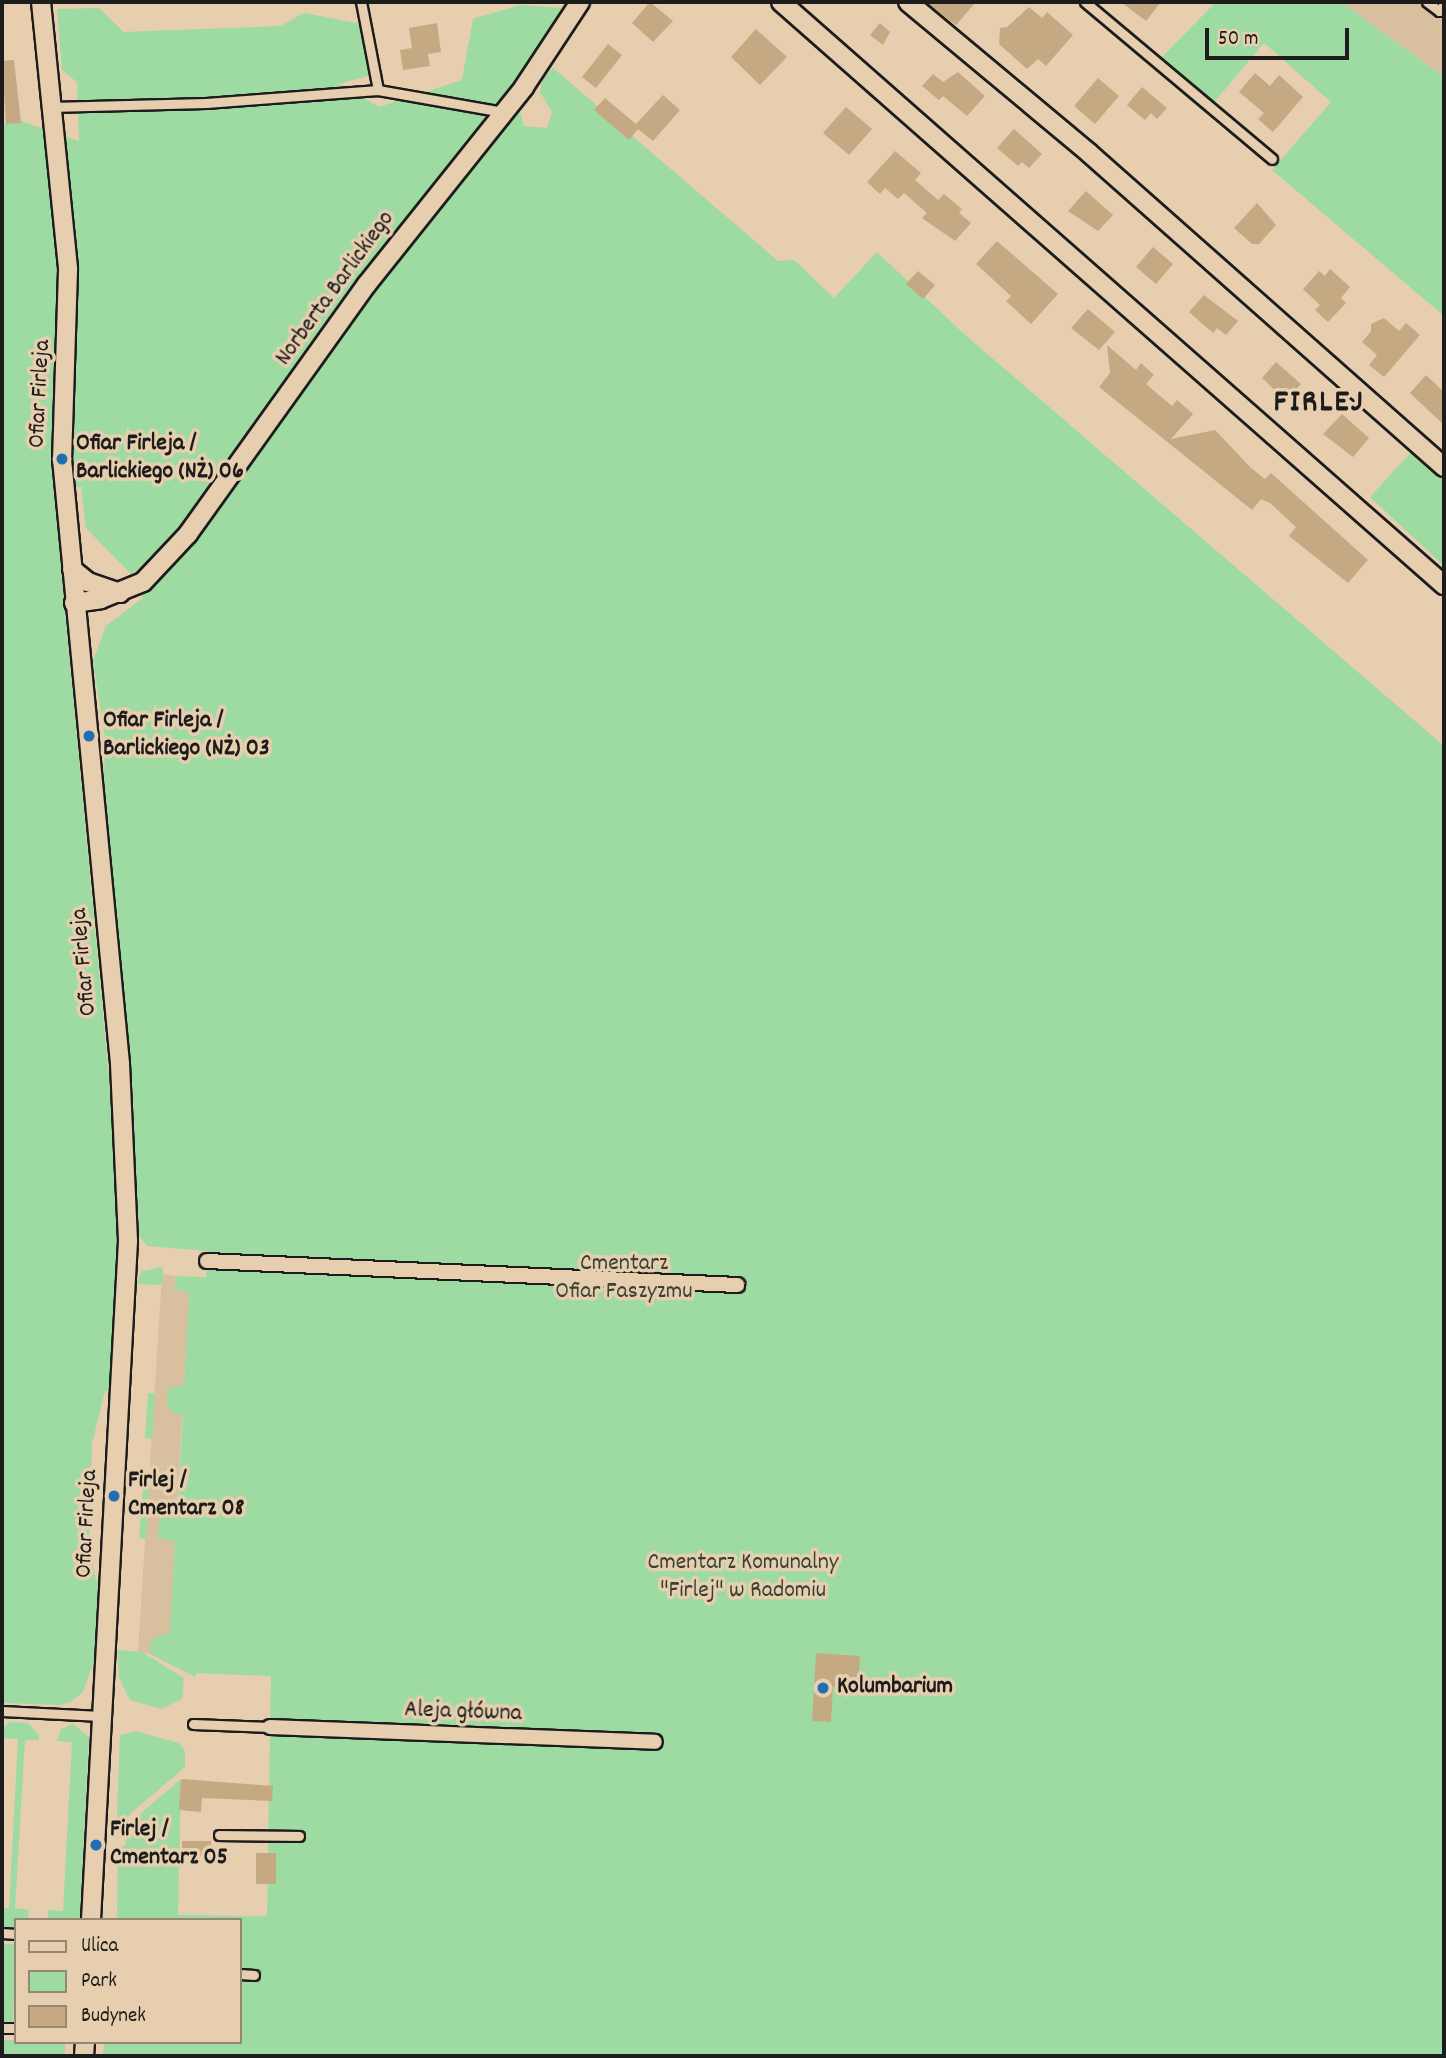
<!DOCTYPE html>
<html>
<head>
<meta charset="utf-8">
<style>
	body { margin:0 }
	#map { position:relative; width:1446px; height:2058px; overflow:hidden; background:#e6ceaf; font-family:Dekko,sans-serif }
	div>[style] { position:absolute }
	.built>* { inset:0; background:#d8c09f }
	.green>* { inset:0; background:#9ddba2 }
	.building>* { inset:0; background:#c5a982 }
	.roads { filter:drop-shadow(2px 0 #1c1c1c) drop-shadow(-2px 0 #1c1c1c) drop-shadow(0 2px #1c1c1c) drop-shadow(0 -2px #1c1c1c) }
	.service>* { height:9px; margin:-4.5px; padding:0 4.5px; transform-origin:4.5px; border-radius:4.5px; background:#e6ceaf }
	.pedestrian>* { height:14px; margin:-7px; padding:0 7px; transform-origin:7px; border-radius:7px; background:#e6ceaf }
	.minor>* { height:18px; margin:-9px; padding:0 9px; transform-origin:9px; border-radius:9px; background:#e6ceaf }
	.dots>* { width:19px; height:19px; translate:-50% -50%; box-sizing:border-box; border:4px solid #e6ceaf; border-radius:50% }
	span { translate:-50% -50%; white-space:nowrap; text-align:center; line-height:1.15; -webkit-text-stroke:7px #e6ceaf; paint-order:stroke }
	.street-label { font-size:24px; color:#1c1c1c }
	.poi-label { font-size:24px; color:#1c1c1c; font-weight:700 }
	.left { translate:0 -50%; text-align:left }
	.park-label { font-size:24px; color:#364237 }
	.district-label { font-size:32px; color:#1c1c1c; font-weight:700; letter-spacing:2px }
	.frame { position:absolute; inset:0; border:4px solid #1c1c1c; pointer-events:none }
	.legend { position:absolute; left:14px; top:1918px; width:228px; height:126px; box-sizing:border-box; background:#e6ceaf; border:2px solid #958774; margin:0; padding:9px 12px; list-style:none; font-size:21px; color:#1c1c1c }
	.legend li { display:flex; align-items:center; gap:14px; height:35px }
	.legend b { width:35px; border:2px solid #958774 }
	.scale { position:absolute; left:1205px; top:28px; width:144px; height:32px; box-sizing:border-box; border:4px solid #1c1c1c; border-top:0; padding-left:9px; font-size:21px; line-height:24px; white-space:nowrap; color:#1c1c1c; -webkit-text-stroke:5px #e6ceaf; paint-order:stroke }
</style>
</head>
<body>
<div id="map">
	<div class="built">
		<div style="clip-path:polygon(1341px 2px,1444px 2px,1444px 77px,1438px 72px)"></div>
		<div style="clip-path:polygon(162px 1274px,176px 1276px,175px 1289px,189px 1293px,170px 1634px,153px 1638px,150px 1654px,138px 1652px)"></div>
	</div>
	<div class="green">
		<div style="clip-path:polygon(1210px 2px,1341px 2px,1444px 77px,1444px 316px,1272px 170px,1331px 102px,1264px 43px,1205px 113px,1152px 67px,1213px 5px)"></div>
		<div style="clip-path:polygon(520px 5px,564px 8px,513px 87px,524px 126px,547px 128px,552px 112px,540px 92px,543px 78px,553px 68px,778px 261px,794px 260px,834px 298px,877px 252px,963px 333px,1444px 746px,1444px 2056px,102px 2056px,105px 2042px,240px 2042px,240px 1920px,117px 1920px,118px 1849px,126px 1844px,127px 1825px,181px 1779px,178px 1915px,267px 1916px,271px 1676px,196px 1673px,195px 1677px,150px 1654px,152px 1638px,170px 1633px,175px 1542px,158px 1537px,161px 1505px,178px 1502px,183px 1415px,174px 1414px,167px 1404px,167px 1390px,184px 1384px,189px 1293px,175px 1289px,176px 1276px,206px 1277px,208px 1251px,147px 1246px,138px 1234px,133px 1091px,104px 779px,105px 738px,93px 661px,106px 626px,143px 598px,130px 573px,86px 528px,81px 487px,54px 493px,120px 1196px,110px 1390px,105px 1391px,92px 1444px,89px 1544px,96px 1581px,100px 1581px,97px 1652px,83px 1692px,72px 1701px,61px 1705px,2px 1703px,2px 124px,18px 120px,79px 141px,77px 82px,62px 70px,57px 9px,99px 8px,124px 32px,280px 26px,304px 13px,362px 24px,369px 76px,338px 84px,379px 107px,462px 80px,473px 19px)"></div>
		<div style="clip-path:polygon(1411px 452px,1444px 481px,1444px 566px,1370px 497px)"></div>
		<div style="clip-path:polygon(163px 1267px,162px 1285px,136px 1284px,142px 1271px)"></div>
		<div style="clip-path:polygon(148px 1393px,155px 1393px,152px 1439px,145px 1438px)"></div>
		<div style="clip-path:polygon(143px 1488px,149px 1488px,146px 1539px,139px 1538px)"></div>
		<div style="clip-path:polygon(118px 1650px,142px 1652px,184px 1678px,182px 1699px,161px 1709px,130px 1700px,119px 1678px)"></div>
		<div style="clip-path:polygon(10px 1722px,28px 1723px,39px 1735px,39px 1740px,25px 1740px,15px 1908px,29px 1910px,28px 1920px,16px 1920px,16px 1928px,2px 1927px,2px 1908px,9px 1908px,18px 1739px,2px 1738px,2px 1729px)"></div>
		<div style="clip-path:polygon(73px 1724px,89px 1737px,80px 1916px,79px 1920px,48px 1920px,48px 1910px,63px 1911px,72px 1742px,57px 1741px,61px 1729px)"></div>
		<div style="clip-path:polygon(135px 1731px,179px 1743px,185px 1751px,185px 1767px,122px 1821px,117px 1816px,120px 1735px)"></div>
		<div style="clip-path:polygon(2px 1944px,16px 1944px,13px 2022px,2px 2022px)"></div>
		<div style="clip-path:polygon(2px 2040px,65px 2042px,65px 2056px,2px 2056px)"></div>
	</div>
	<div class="building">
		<div style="clip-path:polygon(650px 2px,673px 21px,653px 42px,632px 23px)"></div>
		<div style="clip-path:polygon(925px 2px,976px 2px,956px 25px)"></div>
		<div style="clip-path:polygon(1121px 2px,1161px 2px,1146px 21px)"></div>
		<div style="clip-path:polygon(1029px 7px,1042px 18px,1047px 12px,1073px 35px,1046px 66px,1038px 59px,1027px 69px,999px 44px,1000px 28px,1007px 27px)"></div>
		<div style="clip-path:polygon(437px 23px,441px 52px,428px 54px,430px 66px,403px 70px,400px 50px,412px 48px,409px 28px)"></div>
		<div style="clip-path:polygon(880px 23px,890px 32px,883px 45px,870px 35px)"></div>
		<div style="clip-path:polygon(756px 29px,787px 57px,760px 85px,731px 57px)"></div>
		<div style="clip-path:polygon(608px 44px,622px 55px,596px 88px,582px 77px)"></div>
		<div style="clip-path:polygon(14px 60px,21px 123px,6px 124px,2px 61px)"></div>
		<div style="clip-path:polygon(958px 72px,985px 96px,967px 116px,943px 96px,939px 100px,922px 86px,933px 74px,943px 82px)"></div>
		<div style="clip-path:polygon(1255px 73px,1270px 86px,1279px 75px,1303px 97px,1273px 132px,1258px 119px,1264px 113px,1239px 92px)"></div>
		<div style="clip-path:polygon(1098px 78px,1119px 96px,1095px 124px,1074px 106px)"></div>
		<div style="clip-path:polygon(1142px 87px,1167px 108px,1157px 119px,1151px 113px,1145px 120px,1127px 105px)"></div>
		<div style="clip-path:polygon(663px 95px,680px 110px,653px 141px,638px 129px,629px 140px,594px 110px,605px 98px,636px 124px)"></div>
		<div style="clip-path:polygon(846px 107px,872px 129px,849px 155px,823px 133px)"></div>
		<div style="clip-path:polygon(1014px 129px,1042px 154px,1029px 168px,1022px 162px,1018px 166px,997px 148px)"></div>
		<div style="clip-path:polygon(895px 151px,921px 173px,915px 180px,938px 200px,944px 194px,962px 209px,959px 213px,971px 223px,955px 241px,922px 218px,927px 213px,904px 193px,898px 199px,885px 188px,880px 194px,867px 182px)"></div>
		<div style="clip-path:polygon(1086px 191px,1113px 215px,1098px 231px,1068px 211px)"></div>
		<div style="clip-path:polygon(1257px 203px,1276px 225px,1259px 244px,1252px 244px,1234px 228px)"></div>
		<div style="clip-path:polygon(997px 241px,1058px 294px,1031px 324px,1006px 301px,1011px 296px,976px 264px)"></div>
		<div style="clip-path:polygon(1153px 247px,1173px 264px,1156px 284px,1136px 267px)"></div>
		<div style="clip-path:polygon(1330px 269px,1350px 287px,1341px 298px,1346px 303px,1328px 322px,1315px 310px,1320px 305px,1303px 289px,1319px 271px,1325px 276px)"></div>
		<div style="clip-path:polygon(918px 271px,935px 285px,923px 299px,906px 284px)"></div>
		<div style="clip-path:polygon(1204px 295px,1238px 321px,1226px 335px,1217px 328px,1213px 333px,1189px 312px)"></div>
		<div style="clip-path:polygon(1088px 309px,1115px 332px,1099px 350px,1071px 328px)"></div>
		<div style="clip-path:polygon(1384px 318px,1399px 331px,1406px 323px,1420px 335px,1384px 377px,1369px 365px,1377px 355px,1362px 342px,1371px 331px,1371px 324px)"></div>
		<div style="clip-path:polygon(1107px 345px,1136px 370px,1141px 363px,1154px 375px,1146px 384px,1172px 406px,1177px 400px,1193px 414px,1171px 439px,1215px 430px,1251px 468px,1265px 479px,1271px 473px,1368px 560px,1348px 583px,1289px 536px,1296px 527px,1270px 503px,1261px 499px,1252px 510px,1099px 387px,1110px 373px)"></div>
		<div style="clip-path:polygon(1276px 362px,1301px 384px,1286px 401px,1262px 378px)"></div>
		<div style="clip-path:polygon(1426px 375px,1444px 392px,1444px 425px,1410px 393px)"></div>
		<div style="clip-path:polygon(1342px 414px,1369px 438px,1353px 457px,1323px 434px)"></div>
		<div style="clip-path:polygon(816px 1653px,860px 1656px,858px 1688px,833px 1687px,831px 1722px,812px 1721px)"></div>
		<div style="clip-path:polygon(181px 1779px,273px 1786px,272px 1801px,202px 1798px,201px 1812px,179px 1810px)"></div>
		<div style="clip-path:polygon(182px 1841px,211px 1841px,211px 1856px,182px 1856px)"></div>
		<div style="clip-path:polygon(256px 1853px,276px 1853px,276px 1884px,256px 1884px)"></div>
	</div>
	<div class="roads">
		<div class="service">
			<div style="left:1085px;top:2px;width:244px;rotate:40deg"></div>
			<div style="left:1427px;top:2px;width:15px;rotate:37deg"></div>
			<div style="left:1439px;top:11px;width:9px;rotate:-54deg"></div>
			<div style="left:378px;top:90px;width:127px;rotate:10deg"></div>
			<div style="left:50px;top:107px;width:156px;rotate:-1.5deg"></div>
			<div style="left:206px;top:103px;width:172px;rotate:-4.3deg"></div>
			<div style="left:378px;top:90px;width:90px;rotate:-100.9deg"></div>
			<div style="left:2px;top:1711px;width:99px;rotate:2.9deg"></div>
			<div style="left:193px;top:1724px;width:77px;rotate:2.2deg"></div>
			<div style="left:219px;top:1835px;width:80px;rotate:0.7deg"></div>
			<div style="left:2px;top:1933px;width:14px;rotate:4deg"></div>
			<div style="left:240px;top:1974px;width:14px;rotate:4deg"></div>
			<div style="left:2px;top:2028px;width:14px"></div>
		</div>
		<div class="pedestrian">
			<div style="left:207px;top:1261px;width:531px;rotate:2.59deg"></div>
			<div style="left:270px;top:1727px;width:385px;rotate:2.2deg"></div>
		</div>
		<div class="minor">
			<div style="left:41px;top:2px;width:269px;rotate:84.2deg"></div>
			<div style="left:68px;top:270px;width:189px;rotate:91.8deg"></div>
			<div style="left:62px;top:459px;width:608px;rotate:84.52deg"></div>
			<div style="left:120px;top:1064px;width:177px;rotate:87.4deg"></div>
			<div style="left:128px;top:1241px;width:680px;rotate:93.12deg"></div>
			<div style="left:781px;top:2px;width:883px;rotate:41.33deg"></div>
			<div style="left:908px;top:2px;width:236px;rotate:39.8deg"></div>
			<div style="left:1089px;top:153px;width:474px;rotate:41.5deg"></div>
			<div style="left:72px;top:569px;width:21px;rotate:39deg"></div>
			<div style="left:88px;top:582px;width:34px;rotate:19deg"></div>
			<div style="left:74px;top:603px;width:27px;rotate:-8deg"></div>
			<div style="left:101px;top:599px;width:45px;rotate:-22deg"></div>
			<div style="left:143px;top:582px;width:66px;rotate:-46.8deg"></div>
			<div style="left:188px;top:534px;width:307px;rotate:-54.4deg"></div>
			<div style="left:367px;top:284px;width:252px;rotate:-51.4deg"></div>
			<div style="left:524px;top:87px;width:102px;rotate:-56.6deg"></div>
			<div style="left:84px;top:2056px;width:14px;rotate:-86deg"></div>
		</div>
	</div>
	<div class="dots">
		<div style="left:62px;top:459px;background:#1f6fb2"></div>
		<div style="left:89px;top:736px;background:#1f6fb2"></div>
		<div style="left:114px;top:1496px;background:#1f6fb2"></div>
		<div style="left:823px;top:1688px;background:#1f6fb2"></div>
		<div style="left:96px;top:1845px;background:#1f6fb2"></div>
	</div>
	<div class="street-label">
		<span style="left:336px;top:289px;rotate:-54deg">Norberta Barlickiego</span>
		<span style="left:41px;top:394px;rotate:-87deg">Ofiar Firleja</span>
		<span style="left:85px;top:962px;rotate:-95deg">Ofiar Firleja</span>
		<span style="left:88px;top:1524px;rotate:-87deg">Ofiar Firleja</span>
		<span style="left:463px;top:1713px;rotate:2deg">Aleja główna</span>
	</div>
	<div class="poi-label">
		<span class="left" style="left:76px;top:459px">Ofiar Firleja /<br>Barlickiego (NŻ) 06</span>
		<span class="left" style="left:103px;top:736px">Ofiar Firleja /<br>Barlickiego (NŻ) 03</span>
		<span class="left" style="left:128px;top:1496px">Firlej /<br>Cmentarz 08</span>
		<span class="left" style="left:837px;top:1688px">Kolumbarium</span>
		<span class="left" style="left:110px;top:1845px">Firlej /<br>Cmentarz 05</span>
	</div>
	<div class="park-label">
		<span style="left:624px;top:1279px">Cmentarz<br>Ofiar Faszyzmu</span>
		<span style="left:743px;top:1578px">Cmentarz Komunalny<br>"Firlej" w Radomiu</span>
	</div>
	<div class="district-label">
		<span style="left:1319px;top:404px">FIRLEJ</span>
	</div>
	<div class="frame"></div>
	<ul class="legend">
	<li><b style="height:9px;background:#e6ceaf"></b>Ulica</li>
	<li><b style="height:19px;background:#9ddba2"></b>Park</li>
	<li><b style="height:19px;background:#c5a982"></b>Budynek</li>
	</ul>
	<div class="scale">50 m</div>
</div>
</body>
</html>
